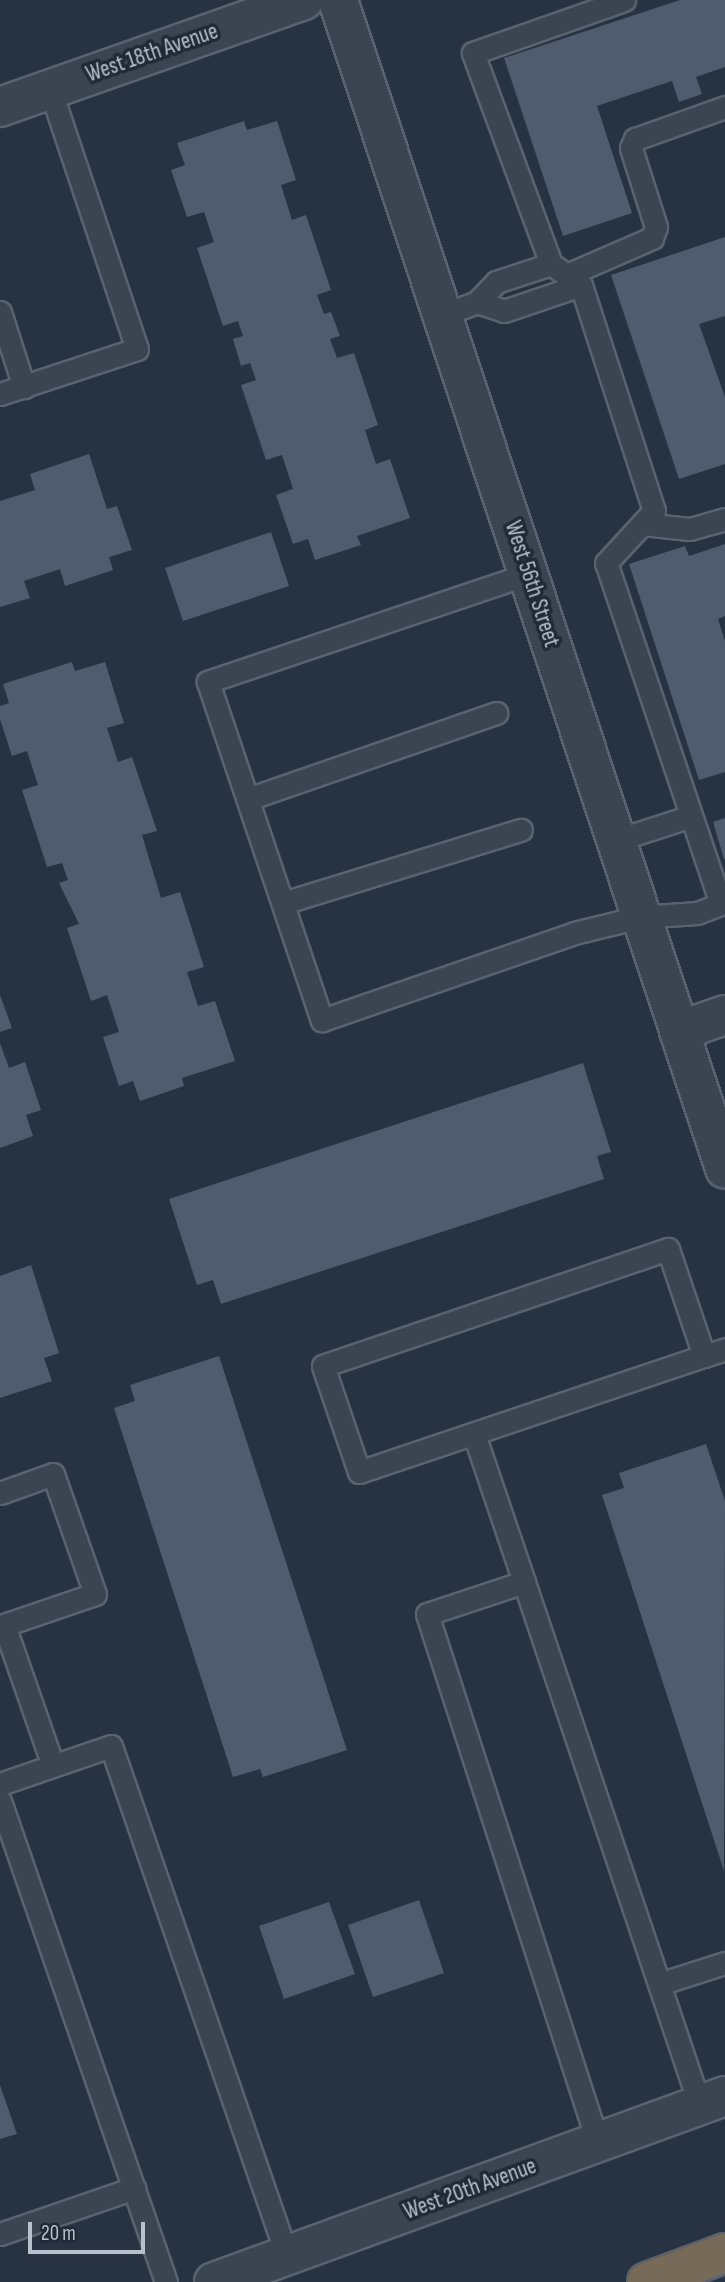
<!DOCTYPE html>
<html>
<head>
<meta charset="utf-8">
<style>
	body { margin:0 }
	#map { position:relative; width:725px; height:2282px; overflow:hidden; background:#273342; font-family:"Sofia Sans Condensed",sans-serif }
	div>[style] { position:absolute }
	.building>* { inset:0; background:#505c6d }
	.roads { filter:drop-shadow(2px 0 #59636f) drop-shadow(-2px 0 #59636f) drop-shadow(0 2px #59636f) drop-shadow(0 -2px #59636f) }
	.service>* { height:21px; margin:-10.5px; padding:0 10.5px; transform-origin:10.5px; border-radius:10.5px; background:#3b4552 }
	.minor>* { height:38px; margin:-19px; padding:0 19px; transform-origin:19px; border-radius:19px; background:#3b4552 }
	.tertiary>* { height:38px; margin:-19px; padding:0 19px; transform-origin:19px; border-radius:19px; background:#3b4552 }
	.motorway>* { height:38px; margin:-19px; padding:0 19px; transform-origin:19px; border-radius:19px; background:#786a58 }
	span { translate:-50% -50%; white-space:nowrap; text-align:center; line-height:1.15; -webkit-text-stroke:7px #1f2a37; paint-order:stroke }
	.street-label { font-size:23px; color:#b8c0cc }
	.scale { position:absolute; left:28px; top:2222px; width:117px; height:32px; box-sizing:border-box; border:4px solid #b8c0cc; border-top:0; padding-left:9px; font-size:21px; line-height:24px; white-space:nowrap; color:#b8c0cc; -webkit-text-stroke:5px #1f2a37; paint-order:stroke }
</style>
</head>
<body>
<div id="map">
	<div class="building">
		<div style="clip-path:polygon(680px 0,725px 0,725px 67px,696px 77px,702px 94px,679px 102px,672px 81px,597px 106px,632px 213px,563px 236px,504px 58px)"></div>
		<div style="clip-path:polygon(244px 121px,247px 130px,277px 121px,296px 180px,281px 185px,292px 220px,306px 215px,331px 290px,317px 295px,324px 314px,331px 312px,340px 336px,330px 339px,337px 358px,354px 353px,378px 425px,365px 430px,376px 464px,390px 459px,410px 518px,357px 536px,361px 545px,315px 560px,308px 539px,293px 544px,276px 495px,293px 489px,282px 455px,266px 460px,241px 385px,256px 380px,250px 363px,241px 366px,233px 339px,243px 336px,238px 321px,223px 326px,197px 248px,214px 242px,204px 212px,187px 217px,171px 170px,185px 165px,177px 143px)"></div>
		<div style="clip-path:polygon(725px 237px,725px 316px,699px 324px,725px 397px,725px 464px,679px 479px,611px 275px)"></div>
		<div style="clip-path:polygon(89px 454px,107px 509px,117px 506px,132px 550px,109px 557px,113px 570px,65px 586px,60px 569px,24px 581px,30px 598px,0 607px,0 501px,35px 490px,30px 474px)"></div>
		<div style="clip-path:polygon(271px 532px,289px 586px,183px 621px,165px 568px)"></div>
		<div style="clip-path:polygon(725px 544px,725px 616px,718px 619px,725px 641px,725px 772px,699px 780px,629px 564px,685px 546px,689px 556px)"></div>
		<div style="clip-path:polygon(72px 662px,75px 671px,105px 662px,124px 723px,107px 728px,118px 762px,132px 757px,157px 831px,142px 835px,161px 898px,180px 892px,204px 967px,187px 972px,198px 1006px,215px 1001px,235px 1061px,182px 1078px,184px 1086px,140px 1101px,133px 1081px,119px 1086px,103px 1037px,119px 1032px,107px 995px,91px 1001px,67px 928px,79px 924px,59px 883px,68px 880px,62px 863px,47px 867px,22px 790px,38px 785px,27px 751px,12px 756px,0 719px,0 706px,9px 703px,3px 684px)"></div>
		<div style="clip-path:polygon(725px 818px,725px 859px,724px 859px,713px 822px)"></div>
		<div style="clip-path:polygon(0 995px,12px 1028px,0 1032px)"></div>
		<div style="clip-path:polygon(0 1043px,9px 1068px,25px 1062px,41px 1110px,26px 1115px,33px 1136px,0 1148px)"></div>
		<div style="clip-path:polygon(583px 1063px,611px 1152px,597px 1156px,604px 1179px,221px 1304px,213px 1280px,197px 1285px,169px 1199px)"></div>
		<div style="clip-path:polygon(31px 1265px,59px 1353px,44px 1358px,52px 1381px,0 1398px,0 1276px)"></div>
		<div style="clip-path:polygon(219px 1356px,347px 1750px,263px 1777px,260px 1769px,233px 1777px,114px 1408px,135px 1401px,130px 1385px)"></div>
		<div style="clip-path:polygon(706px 1444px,725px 1501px,724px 1871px,602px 1495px,624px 1488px,619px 1473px)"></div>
		<div style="clip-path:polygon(419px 1900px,444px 1973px,373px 1997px,348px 1925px)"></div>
		<div style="clip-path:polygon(329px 1902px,355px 1974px,284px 1999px,259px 1926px)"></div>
		<div style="clip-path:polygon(0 2085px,17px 2134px,0 2139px)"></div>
	</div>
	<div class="roads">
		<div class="service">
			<div style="left:567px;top:275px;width:93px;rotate:-23.5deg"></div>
			<div style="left:652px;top:238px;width:12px;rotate:-70deg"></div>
			<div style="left:656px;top:227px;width:83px;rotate:-107.6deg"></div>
			<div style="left:631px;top:148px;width:10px;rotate:-66deg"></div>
			<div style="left:635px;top:139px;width:96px;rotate:-19.6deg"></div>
			<div style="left:477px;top:302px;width:28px;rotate:18deg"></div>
			<div style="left:504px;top:311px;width:81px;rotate:-18.7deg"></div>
			<div style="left:0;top:312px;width:79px;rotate:72.3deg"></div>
			<div style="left:442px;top:315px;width:37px;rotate:-20deg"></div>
			<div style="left:477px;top:302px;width:28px;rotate:-46deg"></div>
			<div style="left:496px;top:282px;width:58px;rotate:-18.1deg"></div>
			<div style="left:0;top:394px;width:144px;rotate:-18.2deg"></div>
			<div style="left:137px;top:349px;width:274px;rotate:-108.5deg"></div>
			<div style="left:642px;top:524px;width:48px;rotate:5.9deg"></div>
			<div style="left:690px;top:529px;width:36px;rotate:-16deg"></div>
			<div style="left:528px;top:574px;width:338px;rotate:161.4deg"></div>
			<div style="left:208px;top:682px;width:357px;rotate:71.4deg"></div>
			<div style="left:322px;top:1020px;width:267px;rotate:-19deg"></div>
			<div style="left:574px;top:933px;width:68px;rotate:-13.6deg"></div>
			<div style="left:640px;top:917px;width:57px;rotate:-4deg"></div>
			<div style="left:697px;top:913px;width:26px;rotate:-21deg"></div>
			<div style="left:721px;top:904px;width:360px;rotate:-108.6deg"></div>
			<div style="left:606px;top:563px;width:71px;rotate:-47.3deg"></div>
			<div style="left:654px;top:511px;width:237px;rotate:-107.9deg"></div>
			<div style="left:581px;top:285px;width:37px;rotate:-145deg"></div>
			<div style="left:551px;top:264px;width:225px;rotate:-110.3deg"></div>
			<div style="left:473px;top:53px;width:160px;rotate:-19.3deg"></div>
			<div style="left:248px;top:799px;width:263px;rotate:-19.1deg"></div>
			<div style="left:617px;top:840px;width:75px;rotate:-17.9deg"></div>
			<div style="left:283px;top:903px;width:249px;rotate:-17.1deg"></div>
			<div style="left:704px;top:1356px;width:113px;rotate:-108.6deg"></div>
			<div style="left:668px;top:1249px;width:364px;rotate:161.3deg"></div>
			<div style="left:323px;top:1366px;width:112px;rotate:71.2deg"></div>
			<div style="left:359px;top:1472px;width:364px;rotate:-18.6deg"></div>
			<div style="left:704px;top:1356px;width:22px;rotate:-18deg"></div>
			<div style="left:474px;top:1434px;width:156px;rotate:71.3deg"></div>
			<div style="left:524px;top:1582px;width:102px;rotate:161.7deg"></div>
			<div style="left:427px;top:1614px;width:556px;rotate:72.09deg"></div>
			<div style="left:0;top:1493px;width:56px;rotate:-19.7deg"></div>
			<div style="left:53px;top:1474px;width:127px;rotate:70.7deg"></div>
			<div style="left:95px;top:1594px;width:96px;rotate:161.2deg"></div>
			<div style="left:4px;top:1625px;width:149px;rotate:70.8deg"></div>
			<div style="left:524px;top:1582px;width:553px;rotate:71.43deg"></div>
			<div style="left:0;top:1784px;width:117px;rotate:-18.9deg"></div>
			<div style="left:111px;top:1746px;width:540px;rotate:70.96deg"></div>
			<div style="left:0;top:1801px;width:509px;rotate:70.96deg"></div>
			<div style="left:659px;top:1984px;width:69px;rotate:-17.7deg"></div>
			<div style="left:0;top:2234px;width:142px;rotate:-18.9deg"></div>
		</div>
		<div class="minor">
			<div style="left:679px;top:1031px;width:49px;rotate:-19.2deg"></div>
		</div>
		<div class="tertiary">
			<div style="left:338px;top:0;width:1231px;rotate:71.68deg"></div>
			<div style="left:0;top:107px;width:322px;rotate:-19.4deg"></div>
			<div style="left:214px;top:2282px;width:544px;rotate:-20deg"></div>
		</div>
		<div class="motorway">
			<div style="left:647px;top:2282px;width:83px;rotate:-20.4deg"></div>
		</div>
	</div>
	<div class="street-label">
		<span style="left:152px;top:53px;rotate:-19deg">West 18th Avenue</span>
		<span style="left:532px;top:584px;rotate:72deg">West 56th Street</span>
		<span style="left:470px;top:2189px;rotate:-20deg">West 20th Avenue</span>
	</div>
	<div class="scale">20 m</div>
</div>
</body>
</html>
